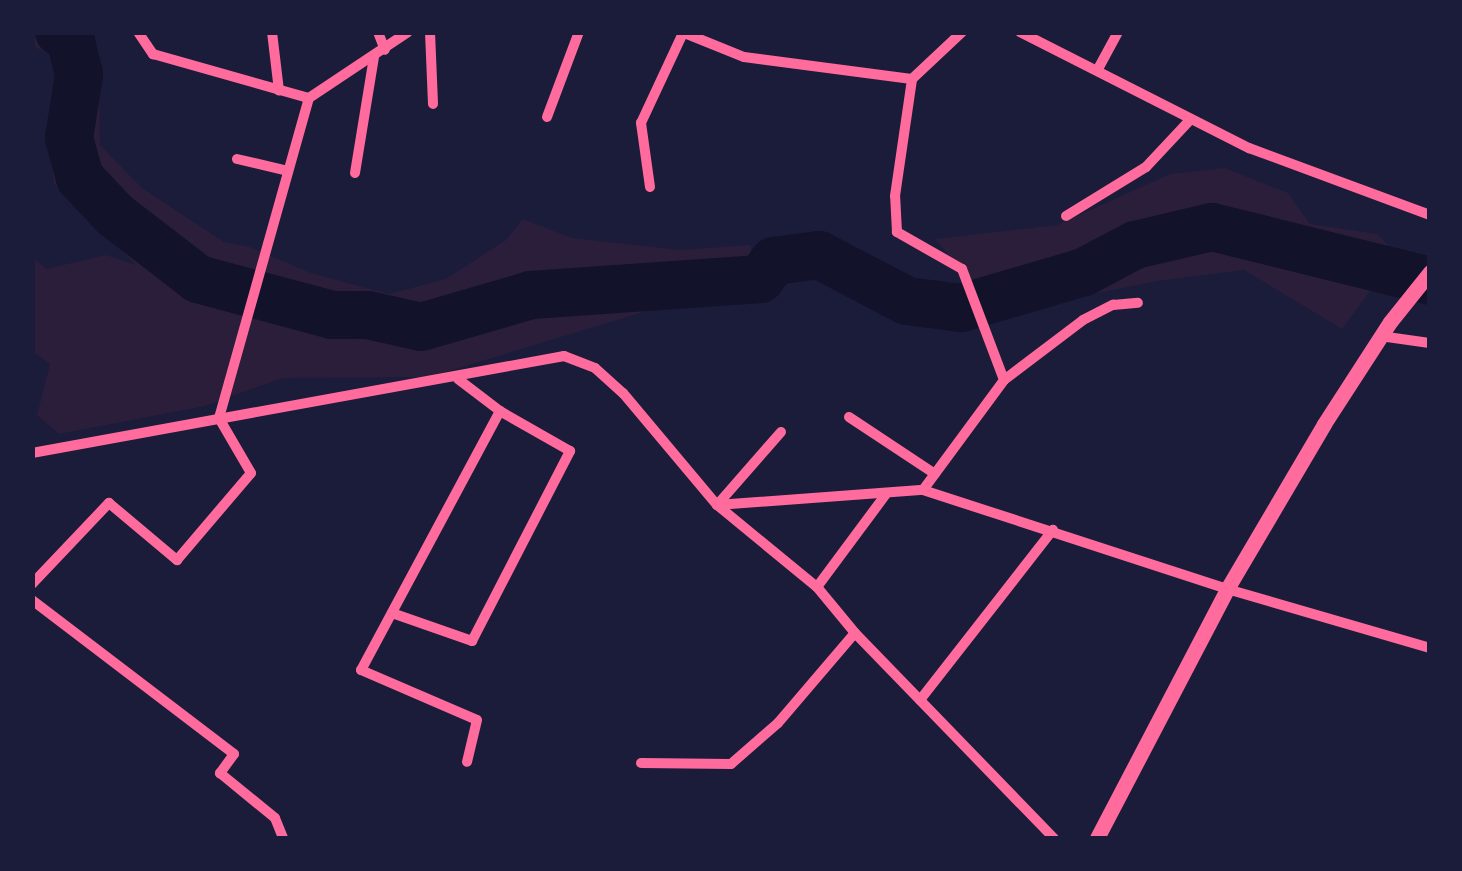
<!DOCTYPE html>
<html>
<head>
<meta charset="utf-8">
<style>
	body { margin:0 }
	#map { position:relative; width:1462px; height:871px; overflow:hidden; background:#1b1b3a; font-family:Manrope,sans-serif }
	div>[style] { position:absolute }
	.green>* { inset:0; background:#2a1e3b }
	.river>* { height:48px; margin:-24px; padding:0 24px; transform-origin:24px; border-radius:24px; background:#12122b }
	.minor>* { height:10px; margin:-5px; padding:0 5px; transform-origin:5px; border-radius:5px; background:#ff6b9d }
	.tertiary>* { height:15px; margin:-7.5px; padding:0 7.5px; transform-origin:7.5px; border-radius:7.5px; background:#ff6b9d }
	span { translate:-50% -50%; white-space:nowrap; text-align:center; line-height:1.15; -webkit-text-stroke:10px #1b1b3a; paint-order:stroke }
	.frame { position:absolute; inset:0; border:35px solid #1b1b3a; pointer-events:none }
</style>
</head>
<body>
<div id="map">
	<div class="green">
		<div style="clip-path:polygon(32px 33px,33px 32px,86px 33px,63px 61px,33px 46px)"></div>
		<div style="clip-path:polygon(99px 66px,100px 145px,142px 188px,224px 242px,250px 247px,311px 273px,389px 294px,446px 279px,506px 240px,523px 219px,572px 238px,680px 250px,751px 245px,749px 280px,429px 377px,282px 378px,205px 406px,59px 434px,37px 415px,50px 364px,33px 352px,32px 256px,46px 269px,106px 255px,136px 265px,54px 184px,49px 140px,63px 102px)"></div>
		<div style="clip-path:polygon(1225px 168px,1288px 193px,1310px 224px,1378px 234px,1397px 255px,1342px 329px,1244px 270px,1157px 281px,998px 313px,935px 239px,1057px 225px,1170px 174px)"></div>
	</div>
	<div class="river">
		<div style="left:59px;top:32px;width:13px;rotate:29deg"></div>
		<div style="left:70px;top:38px;width:38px;rotate:76deg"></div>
		<div style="left:79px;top:75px;width:64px;rotate:99deg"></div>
		<div style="left:69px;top:138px;width:41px;rotate:74.6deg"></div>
		<div style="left:80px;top:178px;width:51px;rotate:46.6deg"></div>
		<div style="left:115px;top:215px;width:105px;rotate:37.6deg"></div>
		<div style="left:198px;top:279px;width:139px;rotate:15deg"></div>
		<div style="left:332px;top:315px;width:36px"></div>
		<div style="left:368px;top:315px;width:54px;rotate:12.8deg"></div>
		<div style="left:421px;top:327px;width:115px;rotate:-16.2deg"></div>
		<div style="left:531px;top:295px;width:230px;rotate:-4deg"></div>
		<div style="left:760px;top:279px;width:23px;rotate:-52deg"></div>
		<div style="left:774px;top:261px;width:45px;rotate:-7.6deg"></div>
		<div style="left:819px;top:255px;width:99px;rotate:27.6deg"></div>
		<div style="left:907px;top:301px;width:54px;rotate:7.4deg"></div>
		<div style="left:961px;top:308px;width:128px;rotate:-16.3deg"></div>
		<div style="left:1084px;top:272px;width:58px;rotate:-27.9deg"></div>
		<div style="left:1135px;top:245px;width:79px;rotate:-13.2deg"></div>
		<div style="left:1212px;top:227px;width:225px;rotate:13.9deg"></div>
	</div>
	<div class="minor">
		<div style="left:138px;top:32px;width:27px;rotate:56deg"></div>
		<div style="left:153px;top:54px;width:162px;rotate:15.8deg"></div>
		<div style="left:309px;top:98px;width:119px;rotate:-33.7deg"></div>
		<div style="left:272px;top:32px;width:59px;rotate:83.2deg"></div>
		<div style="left:378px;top:32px;width:19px;rotate:69deg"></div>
		<div style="left:430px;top:32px;width:72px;rotate:87.6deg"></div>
		<div style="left:682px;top:32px;width:67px;rotate:22deg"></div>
		<div style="left:744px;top:57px;width:169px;rotate:7.5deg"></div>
		<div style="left:1020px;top:32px;width:257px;rotate:26.9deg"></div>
		<div style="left:1249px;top:148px;width:193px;rotate:20.3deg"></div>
		<div style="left:1098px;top:69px;width:42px;rotate:-61.6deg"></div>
		<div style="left:547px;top:117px;width:91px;rotate:-69.4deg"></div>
		<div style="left:237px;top:159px;width:52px;rotate:13.2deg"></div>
		<div style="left:355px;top:173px;width:118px;rotate:-80.7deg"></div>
		<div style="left:650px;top:187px;width:65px;rotate:-98deg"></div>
		<div style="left:641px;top:123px;width:99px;rotate:-65deg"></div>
		<div style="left:1066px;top:216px;width:94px;rotate:-31.5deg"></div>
		<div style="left:1146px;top:167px;width:63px;rotate:-46.9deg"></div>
		<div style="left:1380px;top:336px;width:50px;rotate:8deg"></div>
		<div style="left:458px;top:379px;width:53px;rotate:37.3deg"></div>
		<div style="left:500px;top:411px;width:294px;rotate:118.2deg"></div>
		<div style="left:361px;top:670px;width:126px;rotate:23.3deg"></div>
		<div style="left:477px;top:720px;width:43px;rotate:103.4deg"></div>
		<div style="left:1004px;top:380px;width:99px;rotate:-37.2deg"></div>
		<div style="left:1083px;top:320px;width:34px;rotate:-27deg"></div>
		<div style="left:1113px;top:305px;width:25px;rotate:-5deg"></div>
		<div style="left:849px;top:417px;width:103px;rotate:33.5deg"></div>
		<div style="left:781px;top:432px;width:97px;rotate:131.2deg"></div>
		<div style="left:717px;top:505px;width:129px;rotate:39.4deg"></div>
		<div style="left:817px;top:587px;width:60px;rotate:50.4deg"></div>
		<div style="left:855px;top:633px;width:286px;rotate:45.9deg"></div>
		<div style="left:32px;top:453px;width:541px;rotate:-10.33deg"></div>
		<div style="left:564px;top:356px;width:33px;rotate:21deg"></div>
		<div style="left:595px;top:368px;width:38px;rotate:42deg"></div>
		<div style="left:623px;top:393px;width:146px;rotate:50deg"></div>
		<div style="left:717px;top:505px;width:207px;rotate:-4.2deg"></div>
		<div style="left:923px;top:490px;width:320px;rotate:18deg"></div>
		<div style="left:1227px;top:589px;width:211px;rotate:16.2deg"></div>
		<div style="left:923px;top:490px;width:137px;rotate:-53.6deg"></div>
		<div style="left:1004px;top:380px;width:119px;rotate:-110.7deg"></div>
		<div style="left:962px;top:269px;width:75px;rotate:-150.4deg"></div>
		<div style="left:897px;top:232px;width:36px;rotate:-93deg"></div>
		<div style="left:895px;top:196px;width:118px;rotate:-81.7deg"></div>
		<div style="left:912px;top:79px;width:69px;rotate:-43.2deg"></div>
		<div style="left:32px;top:584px;width:112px;rotate:-46.5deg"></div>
		<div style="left:109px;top:503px;width:89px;rotate:40deg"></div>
		<div style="left:177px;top:560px;width:114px;rotate:-49.6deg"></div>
		<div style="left:251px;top:473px;width:64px;rotate:-120.2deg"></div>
		<div style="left:219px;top:418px;width:332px;rotate:-74.3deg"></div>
		<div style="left:817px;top:587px;width:116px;rotate:-53.4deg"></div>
		<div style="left:32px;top:600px;width:254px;rotate:37.3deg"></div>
		<div style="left:234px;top:754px;width:24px;rotate:126deg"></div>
		<div style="left:220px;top:773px;width:71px;rotate:39.3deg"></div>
		<div style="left:275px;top:818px;width:22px;rotate:68deg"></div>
		<div style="left:392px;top:613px;width:85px;rotate:19.3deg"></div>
		<div style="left:472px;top:641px;width:214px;rotate:-62.7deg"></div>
		<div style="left:570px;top:451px;width:81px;rotate:-150.3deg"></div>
		<div style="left:920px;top:700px;width:216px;rotate:-52deg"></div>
		<div style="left:641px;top:763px;width:90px;rotate:0.6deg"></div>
		<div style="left:731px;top:764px;width:62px;rotate:-41.1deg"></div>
		<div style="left:778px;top:723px;width:118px;rotate:-49.5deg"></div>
	</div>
	<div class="tertiary">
		<div style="left:1097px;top:838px;width:281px;rotate:-62.4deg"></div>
		<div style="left:1227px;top:589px;width:191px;rotate:-59.5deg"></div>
		<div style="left:1324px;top:424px;width:121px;rotate:-57.1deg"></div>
		<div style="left:1390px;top:322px;width:64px;rotate:-51.3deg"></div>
	</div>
	<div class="frame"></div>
</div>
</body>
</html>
